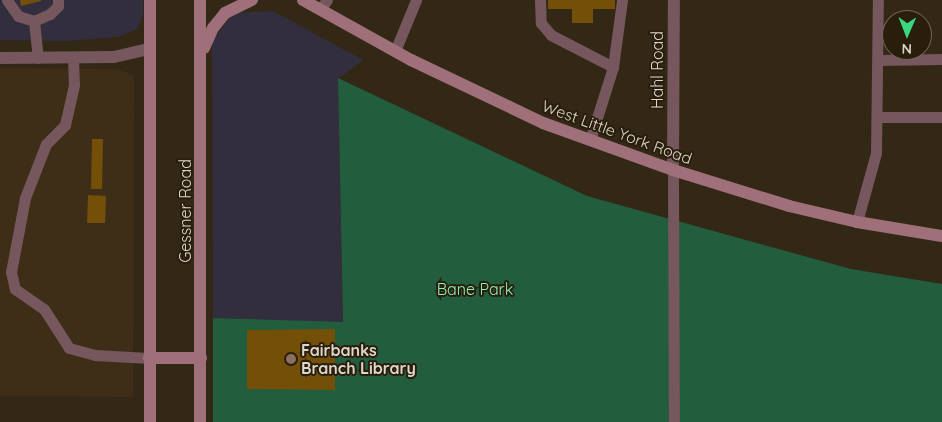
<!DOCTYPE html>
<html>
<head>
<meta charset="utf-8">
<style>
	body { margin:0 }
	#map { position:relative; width:942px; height:422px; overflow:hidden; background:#332715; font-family:Quicksand,sans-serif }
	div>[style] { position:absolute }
	.commercial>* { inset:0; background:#322e3e }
	.built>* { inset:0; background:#3f2e17 }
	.green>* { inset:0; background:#225d3e }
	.building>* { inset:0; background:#734f08 }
	.lane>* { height:11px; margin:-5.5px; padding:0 5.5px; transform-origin:5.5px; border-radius:5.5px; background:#75575d }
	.street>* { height:12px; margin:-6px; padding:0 6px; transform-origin:6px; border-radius:6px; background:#75575d }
	.secondary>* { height:12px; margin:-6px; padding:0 6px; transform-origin:6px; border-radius:6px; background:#a0707a }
	.dots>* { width:14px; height:14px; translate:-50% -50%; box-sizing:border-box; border:2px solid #291d0c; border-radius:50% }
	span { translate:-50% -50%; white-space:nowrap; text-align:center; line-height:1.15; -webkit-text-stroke:4px #291d0c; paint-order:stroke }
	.street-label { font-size:16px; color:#ded6cb }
	.park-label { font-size:16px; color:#8ef0b8 }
	.poi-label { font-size:16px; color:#ded6cb; font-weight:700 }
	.left { translate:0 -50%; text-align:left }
	.north { position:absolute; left:882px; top:10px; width:50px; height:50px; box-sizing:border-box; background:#291d0c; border:1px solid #716758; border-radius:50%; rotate:181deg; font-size:14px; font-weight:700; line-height:20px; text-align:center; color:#ded6cb }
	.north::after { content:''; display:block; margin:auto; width:18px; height:22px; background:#3ad77f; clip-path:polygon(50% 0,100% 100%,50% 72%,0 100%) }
</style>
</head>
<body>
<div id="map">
	<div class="commercial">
		<div style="clip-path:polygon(0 0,143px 0,143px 15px,137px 29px,118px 37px,67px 41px,0 40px)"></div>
		<div style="clip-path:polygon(273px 11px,363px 60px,338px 79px,343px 323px,213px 318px,212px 41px,233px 13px)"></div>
	</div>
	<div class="built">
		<div style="clip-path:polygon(0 68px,116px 69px,134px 75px,133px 397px,0 396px)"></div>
	</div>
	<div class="green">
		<div style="clip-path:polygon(338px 78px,587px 196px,851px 269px,942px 284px,942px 422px,213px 422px,213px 318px,343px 322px)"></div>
	</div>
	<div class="building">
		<div style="clip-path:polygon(20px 0,41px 0,41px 1px,21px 6px)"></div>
		<div style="clip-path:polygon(548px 0,615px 0,615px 9px,593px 9px,593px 23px,572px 23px,572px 9px,548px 9px)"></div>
		<div style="clip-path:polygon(92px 139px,103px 139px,102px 189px,91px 189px)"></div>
		<div style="clip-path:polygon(88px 195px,106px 196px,105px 223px,87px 223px)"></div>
		<div style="clip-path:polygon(335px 329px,335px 390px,247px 389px,247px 330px)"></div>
	</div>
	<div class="lane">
		<div style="left:7px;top:0;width:19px;rotate:55deg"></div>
		<div style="left:18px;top:16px;width:17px;rotate:17deg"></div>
		<div style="left:34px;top:21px;width:37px;rotate:84deg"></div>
		<div style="left:540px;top:0;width:23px;rotate:88deg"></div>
		<div style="left:541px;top:23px;width:16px;rotate:50deg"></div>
		<div style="left:551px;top:35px;width:70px;rotate:27.3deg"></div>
		<div style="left:320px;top:9px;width:11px;rotate:-52deg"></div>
		<div style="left:34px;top:21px;width:17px;rotate:-24deg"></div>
		<div style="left:50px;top:14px;width:11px;rotate:-45deg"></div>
		<div style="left:58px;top:6px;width:6px;rotate:-90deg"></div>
		<div style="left:395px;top:51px;width:55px;rotate:-67.6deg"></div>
		<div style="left:73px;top:58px;width:27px;rotate:88deg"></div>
		<div style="left:74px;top:85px;width:41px;rotate:102.7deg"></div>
		<div style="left:65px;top:125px;width:27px;rotate:135deg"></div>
		<div style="left:46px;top:144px;width:58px;rotate:111.3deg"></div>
		<div style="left:25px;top:198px;width:75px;rotate:100.7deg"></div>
		<div style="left:11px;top:272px;width:17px;rotate:77deg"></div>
		<div style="left:15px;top:289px;width:35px;rotate:35deg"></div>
		<div style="left:44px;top:309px;width:46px;rotate:57.3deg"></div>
		<div style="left:69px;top:348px;width:27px;rotate:15deg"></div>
		<div style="left:95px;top:355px;width:54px;rotate:3.2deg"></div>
		<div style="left:878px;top:60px;width:64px;rotate:-0.9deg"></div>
		<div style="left:878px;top:117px;width:64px"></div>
		<div style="left:590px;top:140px;width:77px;rotate:-72.5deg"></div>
		<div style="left:613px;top:67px;width:68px;rotate:-82.3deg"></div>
		<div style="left:673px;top:170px;width:252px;rotate:89.8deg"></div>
		<div style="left:857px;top:222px;width:72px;rotate:-74.6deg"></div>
		<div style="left:876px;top:153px;width:153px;rotate:-89.3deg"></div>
	</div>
	<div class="street">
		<div style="left:0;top:58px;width:114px;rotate:-0.5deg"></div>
		<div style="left:114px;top:57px;width:37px;rotate:-13deg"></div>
		<div style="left:673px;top:170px;width:170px;rotate:-89.7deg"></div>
	</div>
	<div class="secondary">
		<div style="left:200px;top:0;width:422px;rotate:90deg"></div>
		<div style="left:303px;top:0;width:124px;rotate:29.1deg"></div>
		<div style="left:411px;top:60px;width:146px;rotate:25.5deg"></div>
		<div style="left:543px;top:123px;width:138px;rotate:19.9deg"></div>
		<div style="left:673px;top:170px;width:121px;rotate:17.2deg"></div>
		<div style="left:789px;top:206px;width:70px;rotate:13.2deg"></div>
		<div style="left:857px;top:222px;width:86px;rotate:9.4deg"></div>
		<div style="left:204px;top:48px;width:22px;rotate:-66deg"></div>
		<div style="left:213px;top:28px;width:19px;rotate:-51deg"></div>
		<div style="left:225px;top:13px;width:30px;rotate:-26deg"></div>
		<div style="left:149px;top:358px;width:52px"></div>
		<div style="left:150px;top:422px;width:422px;rotate:-90deg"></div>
	</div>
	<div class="dots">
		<div style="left:291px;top:359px;background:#8d6e63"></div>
	</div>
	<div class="street-label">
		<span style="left:657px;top:70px;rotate:-90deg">Hahl Road</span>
		<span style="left:617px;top:132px;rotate:20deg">West Little York Road</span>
		<span style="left:185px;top:211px;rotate:-90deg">Gessner Road</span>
	</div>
	<div class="park-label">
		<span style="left:475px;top:289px">Bane Park</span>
	</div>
	<div class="poi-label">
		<span class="left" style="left:301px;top:359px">Fairbanks<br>Branch Library</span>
	</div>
	<div class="north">N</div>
</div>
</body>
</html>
